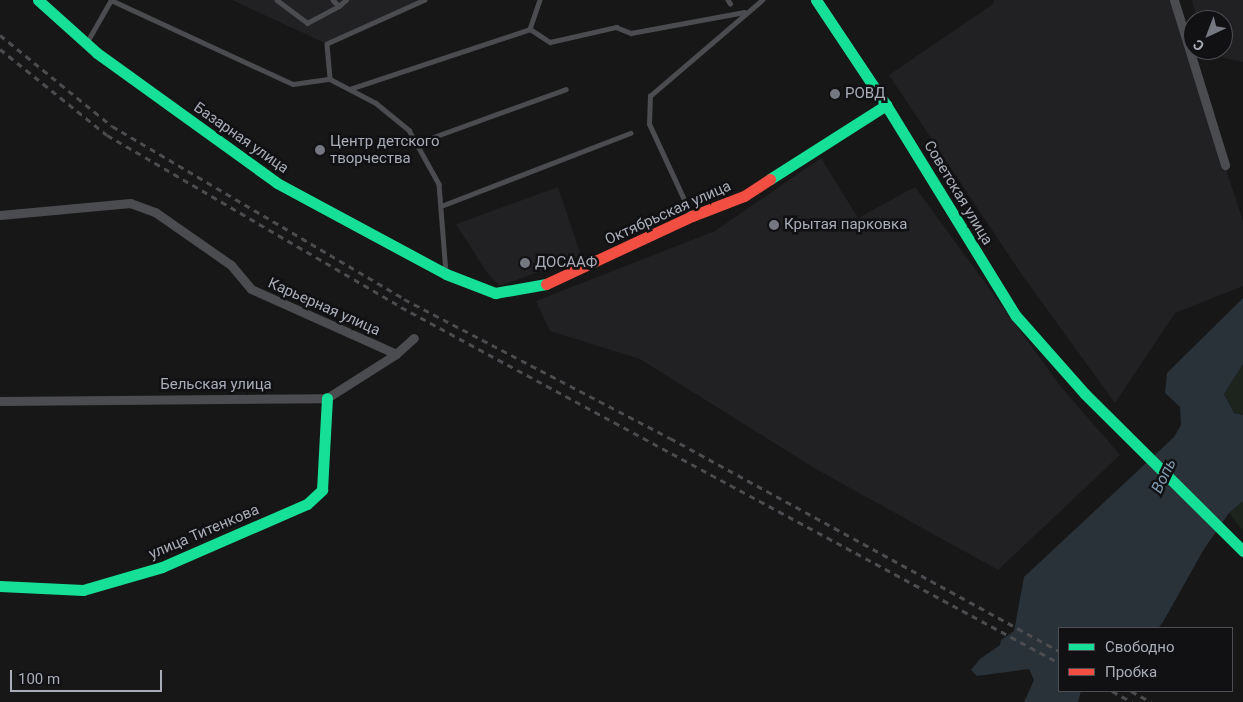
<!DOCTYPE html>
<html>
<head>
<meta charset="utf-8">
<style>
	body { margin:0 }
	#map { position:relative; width:1243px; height:702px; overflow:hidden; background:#171717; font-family:Roboto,sans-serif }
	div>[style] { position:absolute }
	.built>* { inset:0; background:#212123 }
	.green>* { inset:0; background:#1d241e }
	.water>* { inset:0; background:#2a3239 }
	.lane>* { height:4.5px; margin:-2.25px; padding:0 2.25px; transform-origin:2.25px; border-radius:2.25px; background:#4b4c50 }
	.street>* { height:9px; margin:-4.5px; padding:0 4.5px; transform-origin:4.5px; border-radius:4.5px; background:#4b4c50 }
	.fast>* { height:11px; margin:-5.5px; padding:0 5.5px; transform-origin:5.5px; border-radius:5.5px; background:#16e098 }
	.jam>* { height:11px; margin:-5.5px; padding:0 5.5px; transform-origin:5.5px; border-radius:5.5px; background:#f24e42 }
	.rail>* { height:3px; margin-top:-1.5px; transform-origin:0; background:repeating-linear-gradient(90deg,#4b4c4f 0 6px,transparent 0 11px) }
	.dots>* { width:14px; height:14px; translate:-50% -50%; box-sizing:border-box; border:2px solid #111113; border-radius:50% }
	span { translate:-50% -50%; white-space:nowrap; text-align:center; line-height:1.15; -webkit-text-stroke:5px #111113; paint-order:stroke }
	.poi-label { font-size:15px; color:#a8adb8 }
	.left { translate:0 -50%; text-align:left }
	.street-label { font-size:15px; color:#a8adb8 }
	.water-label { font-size:16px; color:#7f9bb3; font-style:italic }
	.legend { position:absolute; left:1058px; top:627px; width:175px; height:65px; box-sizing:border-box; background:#111113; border:1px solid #4d4f55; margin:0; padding:6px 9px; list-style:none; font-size:15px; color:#a8adb8 }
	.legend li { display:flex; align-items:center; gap:10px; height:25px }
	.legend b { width:25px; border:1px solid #4d4f55 }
	.north { position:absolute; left:1183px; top:10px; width:50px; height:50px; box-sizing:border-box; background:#111113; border:1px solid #4d4f55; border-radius:50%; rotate:223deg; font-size:14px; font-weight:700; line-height:20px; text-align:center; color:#a8adb8 }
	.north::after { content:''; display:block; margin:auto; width:18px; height:22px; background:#757880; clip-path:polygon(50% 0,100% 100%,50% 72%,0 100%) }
	.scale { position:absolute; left:10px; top:670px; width:152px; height:22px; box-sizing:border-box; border:2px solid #a8adb8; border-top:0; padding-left:6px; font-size:15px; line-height:18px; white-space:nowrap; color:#a8adb8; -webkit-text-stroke:4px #111113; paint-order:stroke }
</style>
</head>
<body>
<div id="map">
	<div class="built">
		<div style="clip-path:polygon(232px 0,425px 0,327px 44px)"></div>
		<div style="clip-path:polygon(994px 0,1170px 0,1243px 221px,1243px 286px,1175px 313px,1115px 403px,1020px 272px,889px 75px,993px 4px)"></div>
		<div style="clip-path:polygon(1192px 0,1243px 0,1243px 62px,1206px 54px,1205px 50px,1223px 50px,1223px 20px,1197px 20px)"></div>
		<div style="clip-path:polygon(821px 158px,858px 218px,915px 187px,1062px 388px,1120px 455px,998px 570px,816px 469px,640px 359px,550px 331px,536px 301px,715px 231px)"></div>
		<div style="clip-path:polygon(558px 187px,581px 256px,500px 286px,488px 274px,456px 224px)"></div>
	</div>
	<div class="green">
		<div style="clip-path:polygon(1243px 364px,1243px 415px,1234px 413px,1224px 394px)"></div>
		<div style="clip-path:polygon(1243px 501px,1243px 531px,1229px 513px)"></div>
	</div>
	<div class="water">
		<div style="clip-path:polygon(1243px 298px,1243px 364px,1224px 394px,1234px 413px,1243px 415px,1243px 501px,1229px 513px,1204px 549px,1163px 622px,1158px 628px,1059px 628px,1059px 691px,1081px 691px,1078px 702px,1024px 702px,1034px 680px,1029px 669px,977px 676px,971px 670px,980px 659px,1000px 645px,1001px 640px,1014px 631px,1024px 577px,1174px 437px,1181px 425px,1180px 407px,1165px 393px,1167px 373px)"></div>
	</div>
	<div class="lane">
		<div style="left:111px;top:0;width:200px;rotate:24.8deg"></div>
		<div style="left:293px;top:84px;width:37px;rotate:-8deg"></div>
		<div style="left:277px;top:0;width:38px;rotate:37deg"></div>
		<div style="left:307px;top:23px;width:36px;rotate:-28deg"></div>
		<div style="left:333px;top:0;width:8px;rotate:45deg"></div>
		<div style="left:339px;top:6px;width:9px;rotate:-41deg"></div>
		<div style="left:425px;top:0;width:107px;rotate:155.8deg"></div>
		<div style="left:327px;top:44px;width:35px;rotate:85deg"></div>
		<div style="left:330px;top:79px;width:52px;rotate:27.6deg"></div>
		<div style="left:376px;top:103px;width:43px;rotate:39.3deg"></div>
		<div style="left:409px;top:130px;width:62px;rotate:60.9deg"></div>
		<div style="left:439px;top:184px;width:88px;rotate:85.5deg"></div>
		<div style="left:540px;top:0;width:31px;rotate:109deg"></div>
		<div style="left:530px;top:29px;width:24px;rotate:33deg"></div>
		<div style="left:550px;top:42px;width:68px;rotate:-12.8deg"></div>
		<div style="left:616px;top:27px;width:16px;rotate:22deg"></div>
		<div style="left:631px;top:33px;width:115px;rotate:-10.5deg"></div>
		<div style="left:728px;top:0;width:4px;rotate:56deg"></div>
		<div style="left:87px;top:42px;width:48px;rotate:-60.3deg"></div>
		<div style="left:350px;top:89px;width:190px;rotate:-18.4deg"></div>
		<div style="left:417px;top:143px;width:158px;rotate:-19.9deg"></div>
		<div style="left:441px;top:206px;width:203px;rotate:-21.1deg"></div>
		<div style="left:691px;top:215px;width:100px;rotate:-114.8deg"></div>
		<div style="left:649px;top:124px;width:28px;rotate:-88deg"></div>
		<div style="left:650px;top:96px;width:148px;rotate:-40.6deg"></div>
	</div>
	<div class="street">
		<div style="left:1174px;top:0;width:173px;rotate:72.8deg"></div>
		<div style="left:0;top:215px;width:131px;rotate:-5.3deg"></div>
		<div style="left:130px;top:203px;width:27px;rotate:20deg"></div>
		<div style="left:155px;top:212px;width:93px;rotate:34.9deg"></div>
		<div style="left:231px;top:265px;width:31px;rotate:50deg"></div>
		<div style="left:251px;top:289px;width:159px;rotate:24.1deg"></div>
		<div style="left:0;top:401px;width:327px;rotate:-0.5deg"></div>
		<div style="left:327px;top:398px;width:82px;rotate:-32.5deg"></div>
		<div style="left:396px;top:354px;width:24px;rotate:-42deg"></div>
	</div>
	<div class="fast">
		<div style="left:38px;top:0;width:79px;rotate:41.9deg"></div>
		<div style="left:97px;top:53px;width:222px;rotate:35.8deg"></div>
		<div style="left:277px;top:183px;width:192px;rotate:28.3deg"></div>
		<div style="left:446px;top:274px;width:53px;rotate:21.2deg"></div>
		<div style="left:495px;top:293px;width:52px;rotate:-10deg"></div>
		<div style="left:816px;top:0;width:126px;rotate:56.3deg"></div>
		<div style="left:886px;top:105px;width:248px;rotate:58.4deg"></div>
		<div style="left:1016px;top:316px;width:104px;rotate:48.5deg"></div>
		<div style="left:1085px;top:394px;width:223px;rotate:44.8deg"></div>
		<div style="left:770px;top:179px;width:138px;rotate:-32.5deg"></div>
		<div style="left:0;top:586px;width:83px;rotate:2.8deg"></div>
		<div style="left:83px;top:590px;width:82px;rotate:-16.2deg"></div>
		<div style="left:162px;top:567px;width:158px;rotate:-23.5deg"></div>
		<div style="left:307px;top:504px;width:21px;rotate:-43deg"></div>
		<div style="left:322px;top:490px;width:92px;rotate:-86.9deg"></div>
	</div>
	<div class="jam">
		<div style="left:546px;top:284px;width:161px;rotate:-25deg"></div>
		<div style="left:692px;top:216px;width:56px;rotate:-21deg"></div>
		<div style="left:744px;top:196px;width:31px;rotate:-33deg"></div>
	</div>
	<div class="rail">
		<div style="left:0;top:35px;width:144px;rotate:39.1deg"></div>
		<div style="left:112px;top:126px;width:339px;rotate:30.6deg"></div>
		<div style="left:404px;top:299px;width:300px;rotate:27.6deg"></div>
		<div style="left:670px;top:438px;width:443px;rotate:28.7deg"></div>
		<div style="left:0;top:49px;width:137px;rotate:38.8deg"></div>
		<div style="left:107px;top:135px;width:341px;rotate:30.3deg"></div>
		<div style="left:401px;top:307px;width:748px;rotate:28.41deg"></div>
		<div style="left:1112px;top:691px;width:23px;rotate:29deg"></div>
		<div style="left:1131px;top:691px;width:23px;rotate:29deg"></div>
	</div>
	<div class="dots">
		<div style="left:835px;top:94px;background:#757880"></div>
		<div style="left:320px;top:150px;background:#757880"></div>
		<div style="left:774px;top:225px;background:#757880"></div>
		<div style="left:525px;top:263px;background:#757880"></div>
	</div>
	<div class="poi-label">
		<span class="left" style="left:845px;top:94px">РОВД</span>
		<span class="left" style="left:330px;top:150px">Центр детского<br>творчества</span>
		<span class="left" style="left:784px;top:225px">Крытая парковка</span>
		<span class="left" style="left:535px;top:263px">ДОСААФ</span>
	</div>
	<div class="street-label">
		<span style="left:241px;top:138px;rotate:35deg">Базарная улица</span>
		<span style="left:958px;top:193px;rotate:59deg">Советская улица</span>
		<span style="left:668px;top:213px;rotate:-24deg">Октябрьская улица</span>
		<span style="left:324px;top:307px;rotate:24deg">Карьерная улица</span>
		<span style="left:216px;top:385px">Бельская улица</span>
		<span style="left:204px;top:532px;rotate:-23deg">улица Титенкова</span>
	</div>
	<div class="water-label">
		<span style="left:1164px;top:476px;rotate:-64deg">Вопь</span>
	</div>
	<ul class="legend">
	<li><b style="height:6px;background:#16e098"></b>Свободно</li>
	<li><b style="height:6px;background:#f24e42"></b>Пробка</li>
	</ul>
	<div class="north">С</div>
	<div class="scale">100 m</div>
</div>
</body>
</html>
